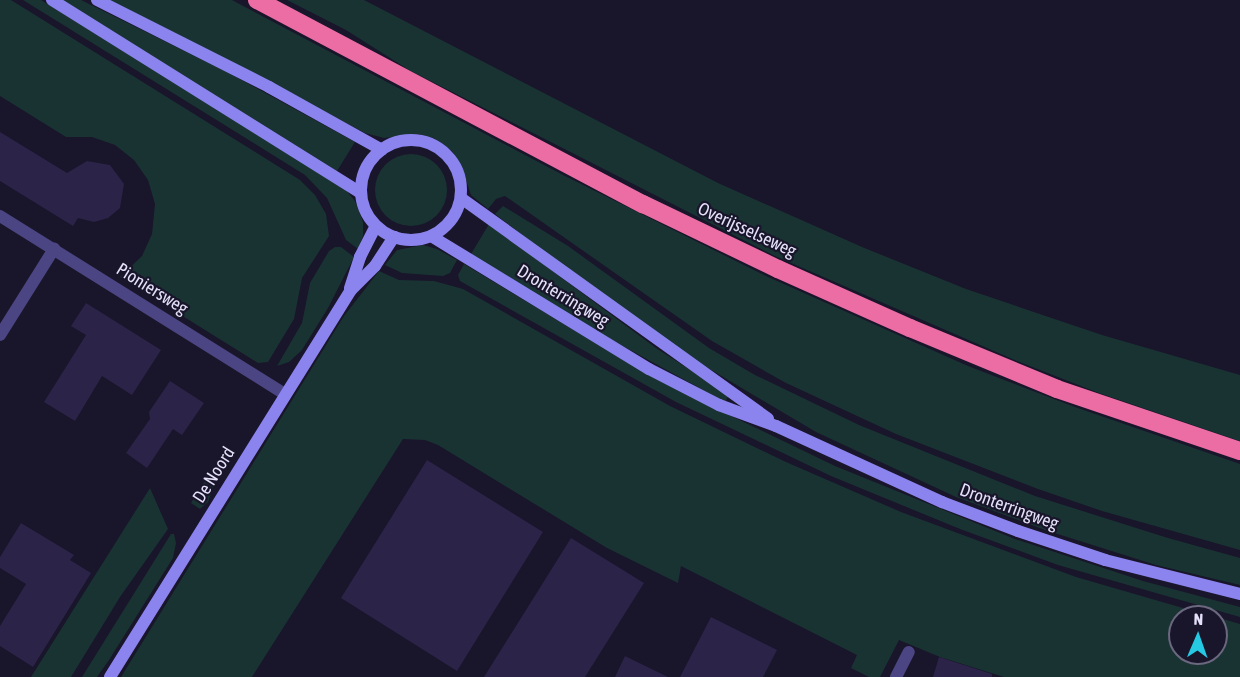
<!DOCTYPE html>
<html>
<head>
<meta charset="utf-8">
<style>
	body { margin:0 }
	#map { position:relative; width:1240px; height:677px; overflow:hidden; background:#19152a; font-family:"Asap Condensed",sans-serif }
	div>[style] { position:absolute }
	.green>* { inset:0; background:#193333 }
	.round { border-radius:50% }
	.building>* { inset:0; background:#2c2348 }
	.street>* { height:12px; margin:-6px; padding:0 6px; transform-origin:6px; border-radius:6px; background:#4b4683 }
	.secondary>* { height:12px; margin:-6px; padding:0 6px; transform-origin:6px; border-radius:6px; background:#8b84ef }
	.secondary>.ring { margin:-6px; padding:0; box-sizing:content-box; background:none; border:12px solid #8b84ef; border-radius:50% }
	.highway>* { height:18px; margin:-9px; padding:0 9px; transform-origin:9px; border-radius:9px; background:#ec6ca4 }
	span { translate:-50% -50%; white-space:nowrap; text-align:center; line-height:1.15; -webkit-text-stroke:4.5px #19152a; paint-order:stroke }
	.street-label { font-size:18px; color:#e5e1fb }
	.north { position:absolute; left:1168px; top:605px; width:60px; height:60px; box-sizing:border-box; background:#19152a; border:2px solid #6b677e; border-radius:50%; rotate:2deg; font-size:16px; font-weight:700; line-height:24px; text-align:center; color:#e5e1fb }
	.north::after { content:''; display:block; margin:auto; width:21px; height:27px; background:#26c9e3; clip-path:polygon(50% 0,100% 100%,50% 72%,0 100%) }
</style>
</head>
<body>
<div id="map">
	<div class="green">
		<div style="clip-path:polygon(0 0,11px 0,300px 180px,315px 195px,326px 214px,329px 236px,302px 278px,294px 319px,268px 362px,258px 363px,120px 277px,142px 256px,152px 234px,155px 204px,148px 180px,134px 160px,115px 145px,92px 137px,66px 137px,0 96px)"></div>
		<div style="clip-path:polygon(23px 0,41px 0,345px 189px,355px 201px,363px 222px,363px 236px,358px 249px,346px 240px,327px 198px,305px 175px)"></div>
		<div style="clip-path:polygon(62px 0,81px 0,225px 71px,355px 142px,337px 171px)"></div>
		<div style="clip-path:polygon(106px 0,232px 0,563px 175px,768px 277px,968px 366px,1075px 407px,1240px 464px,1240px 550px,1102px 511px,1038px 489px,896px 434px,786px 383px,712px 341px,505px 196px,496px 199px,488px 209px,471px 195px,462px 167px,452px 151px,434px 138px,418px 134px,384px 138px,365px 133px,226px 59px)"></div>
		<div style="clip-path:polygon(287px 0,364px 0,718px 183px,862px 247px,966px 289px,1102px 335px,1240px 375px,1240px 441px,1099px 393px,1017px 361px,775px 256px,409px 70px,346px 30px)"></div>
		<div class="round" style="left:375px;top:154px;width:72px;height:72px"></div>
		<div style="clip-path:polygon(503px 206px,568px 246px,709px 348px,755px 375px,859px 425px,1035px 496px,1168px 538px,1240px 558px,1240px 585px,1156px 565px,1045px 530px,956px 497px,816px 432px,686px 355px,593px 289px,495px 214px)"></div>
		<div style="clip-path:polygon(489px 224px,656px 348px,729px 395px,725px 402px,581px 323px,471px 254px)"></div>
		<div style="clip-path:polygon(423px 245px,437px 249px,457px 260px,450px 273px,443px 276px,402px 273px,385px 265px,397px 250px)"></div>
		<div style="clip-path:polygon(335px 247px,341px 247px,354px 257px,328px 308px,302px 350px,289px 362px,277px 366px,302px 323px,310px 283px,329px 251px)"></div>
		<div style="clip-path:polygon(464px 264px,602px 347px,696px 399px,835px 466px,1015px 539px,1143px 581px,1240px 607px,1240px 617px,1058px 565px,960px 529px,831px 476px,676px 402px,460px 281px,458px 275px)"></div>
		<div style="clip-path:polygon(379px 271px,399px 280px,434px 281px,463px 289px,670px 406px,786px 462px,901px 512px,1076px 577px,1214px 617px,1180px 617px,1180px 653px,1216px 653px,1216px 617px,1240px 624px,1240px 677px,1004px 677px,940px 657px,899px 640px,880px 677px,869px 677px,851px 668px,857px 655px,681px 566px,678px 583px,607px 548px,438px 445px,425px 440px,403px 439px,252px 677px,121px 677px,344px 316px)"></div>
		<div style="clip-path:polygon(213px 468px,219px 472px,208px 502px,200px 509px,191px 503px)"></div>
		<div style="clip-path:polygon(150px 488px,168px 529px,120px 597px,71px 677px,31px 677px)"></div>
		<div style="clip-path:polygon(171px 534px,174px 534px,176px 543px,173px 558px,109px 660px,97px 677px,82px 677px)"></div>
	</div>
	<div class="building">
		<div style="clip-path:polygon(0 132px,67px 173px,87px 161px,110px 165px,124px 184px,120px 208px,108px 218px,94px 222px,78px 218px,73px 226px,0 181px)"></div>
		<div style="clip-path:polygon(86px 303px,161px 350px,132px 395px,102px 376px,75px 421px,44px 402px,86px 335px,71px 326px)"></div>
		<div style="clip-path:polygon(170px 381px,204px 403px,182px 435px,173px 429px,147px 468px,126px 453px,150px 419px,149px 412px)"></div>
		<div style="clip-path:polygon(427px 460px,543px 532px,457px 671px,341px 598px)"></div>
		<div style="clip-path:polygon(21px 523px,74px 555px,70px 560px,91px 573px,33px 667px,0 646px,0 626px,26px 584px,0 568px,0 557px)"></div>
		<div style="clip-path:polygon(571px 538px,644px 583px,585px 677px,484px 677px)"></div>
		<div style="clip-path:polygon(711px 617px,777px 650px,763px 677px,680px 677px)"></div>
		<div style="clip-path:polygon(625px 656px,668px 677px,615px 677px)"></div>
		<div style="clip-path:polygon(939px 657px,992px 674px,992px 677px,933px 677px)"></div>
	</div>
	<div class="street">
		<div style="left:0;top:216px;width:336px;rotate:32deg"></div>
		<div style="left:0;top:335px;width:102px;rotate:-57.9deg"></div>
		<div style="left:896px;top:677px;width:28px;rotate:-63deg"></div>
	</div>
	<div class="secondary">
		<div style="left:52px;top:0;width:364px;rotate:32deg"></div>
		<div style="left:97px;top:0;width:193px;rotate:26.8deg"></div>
		<div style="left:269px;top:87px;width:129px;rotate:29.1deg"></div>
		<div class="ring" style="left:361px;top:140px;width:88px;height:88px"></div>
		<div style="left:461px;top:198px;width:378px;rotate:35.7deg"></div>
		<div style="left:431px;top:236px;width:255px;rotate:31.4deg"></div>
		<div style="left:649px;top:369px;width:79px;rotate:27.2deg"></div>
		<div style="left:719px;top:405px;width:61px;rotate:20.2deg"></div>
		<div style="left:776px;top:426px;width:183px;rotate:24.6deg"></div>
		<div style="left:942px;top:502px;width:81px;rotate:20.9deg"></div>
		<div style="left:1018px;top:531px;width:92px;rotate:18.4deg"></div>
		<div style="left:1105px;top:560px;width:139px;rotate:14.1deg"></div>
		<div style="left:350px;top:288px;width:33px;rotate:-72deg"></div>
		<div style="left:360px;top:257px;width:35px;rotate:-63deg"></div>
		<div style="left:110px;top:677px;width:455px;rotate:-58.1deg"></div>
		<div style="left:350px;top:291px;width:35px;rotate:-45deg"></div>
		<div style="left:375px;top:266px;width:35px;rotate:-57deg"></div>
	</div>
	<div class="highway">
		<div style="left:257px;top:0;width:437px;rotate:27.9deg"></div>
		<div style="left:643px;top:204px;width:150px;rotate:25.7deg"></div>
		<div style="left:778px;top:269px;width:145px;rotate:24.1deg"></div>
		<div style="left:910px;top:328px;width:159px;rotate:22.5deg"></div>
		<div style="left:1057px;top:389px;width:193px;rotate:18.7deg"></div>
	</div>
	<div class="street-label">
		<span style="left:747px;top:230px;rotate:25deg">Overijsselseweg</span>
		<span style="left:152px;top:289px;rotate:32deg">Pioniersweg</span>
		<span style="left:563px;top:296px;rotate:31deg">Dronterringweg</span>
		<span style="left:214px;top:475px;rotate:-58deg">De Noord</span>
		<span style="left:1009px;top:507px;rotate:20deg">Dronterringweg</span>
	</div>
	<div class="north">N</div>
</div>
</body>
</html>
